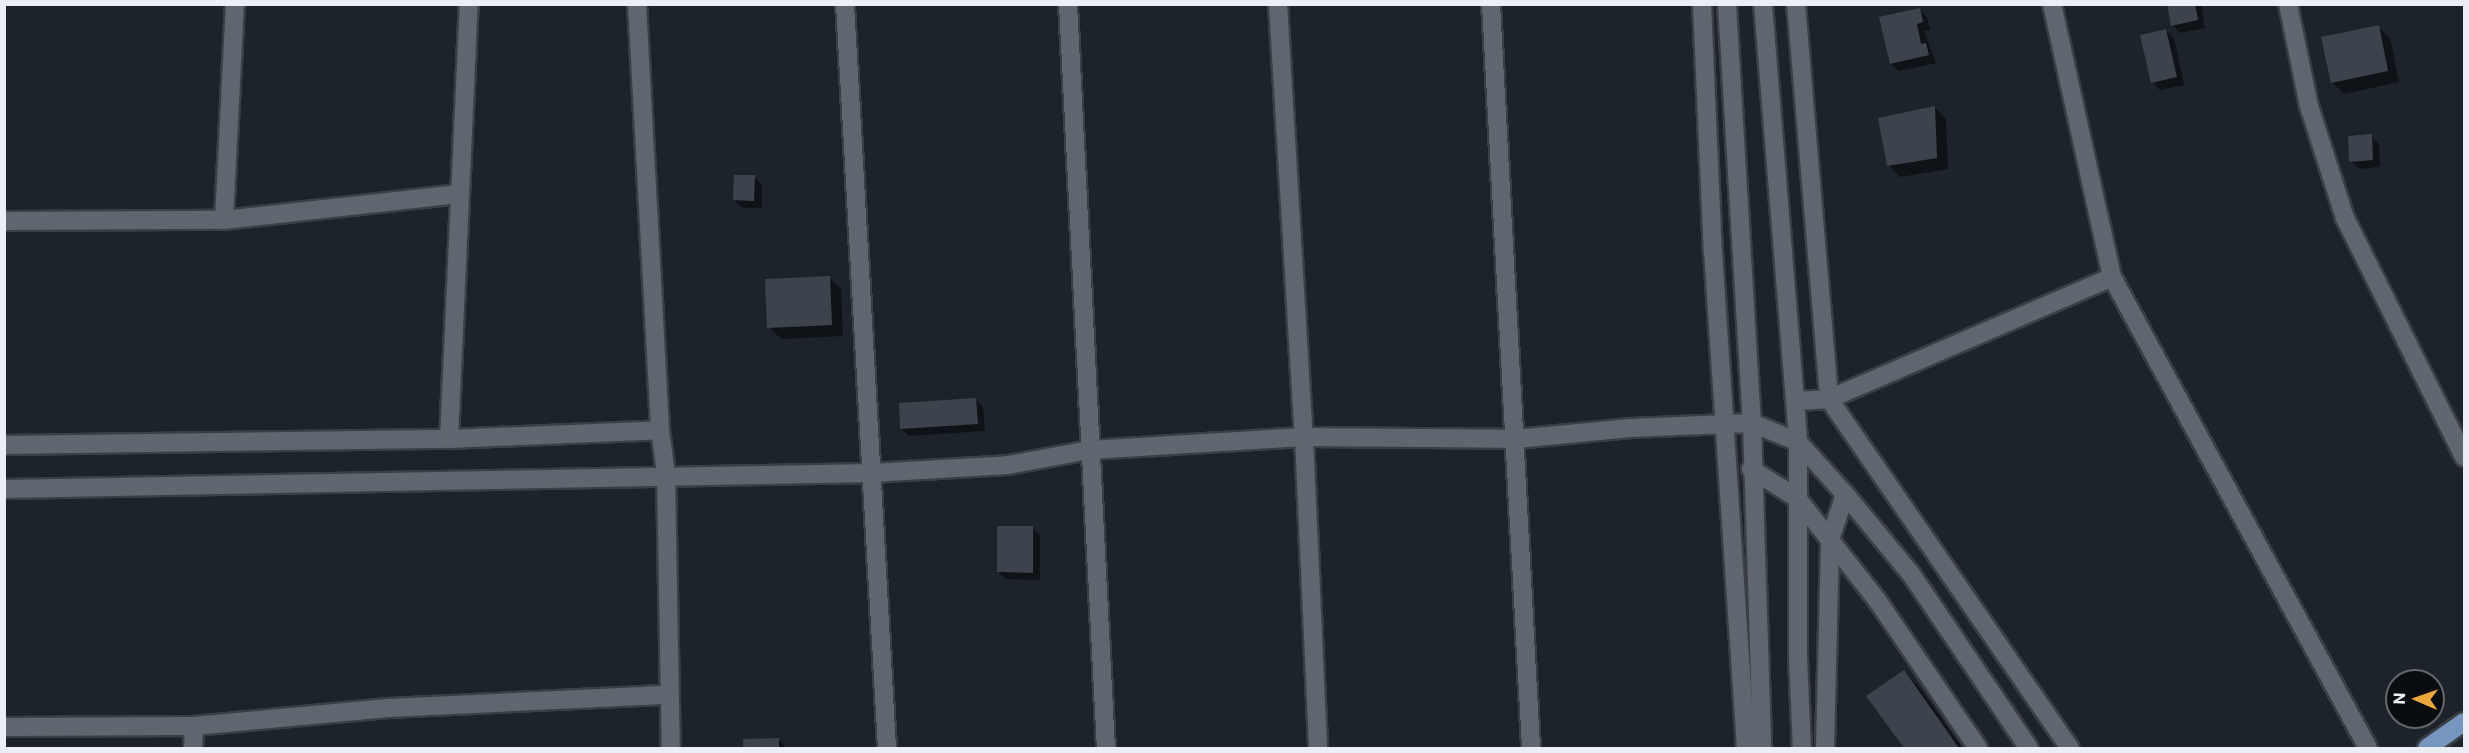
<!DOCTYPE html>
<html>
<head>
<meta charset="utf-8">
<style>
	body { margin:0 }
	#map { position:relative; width:2469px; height:753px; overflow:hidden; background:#1d232b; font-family:Commissioner,sans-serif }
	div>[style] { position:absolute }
	.shadow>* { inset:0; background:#0007 }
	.building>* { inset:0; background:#3d434c }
	.roads { filter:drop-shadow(2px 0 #3a3f45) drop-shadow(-2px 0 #3a3f45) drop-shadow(0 2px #3a3f45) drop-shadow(0 -2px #3a3f45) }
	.minor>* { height:18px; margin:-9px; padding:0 9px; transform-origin:9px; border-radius:9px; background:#5f666f }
	.major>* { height:18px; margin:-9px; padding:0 9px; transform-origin:9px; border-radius:9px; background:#7696bf }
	span { translate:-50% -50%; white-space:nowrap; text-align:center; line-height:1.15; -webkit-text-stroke:5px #0a0d10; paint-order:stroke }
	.frame { position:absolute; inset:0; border:6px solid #ebeff5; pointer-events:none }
	.north { position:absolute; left:2385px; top:669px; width:60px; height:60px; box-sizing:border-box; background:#0a0d10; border:2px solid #64676c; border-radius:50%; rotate:272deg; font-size:16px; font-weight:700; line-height:24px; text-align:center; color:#ebeff5 }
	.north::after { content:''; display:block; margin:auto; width:21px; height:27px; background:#eda83b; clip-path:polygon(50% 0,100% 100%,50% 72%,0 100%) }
</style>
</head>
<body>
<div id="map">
	<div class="shadow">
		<div style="clip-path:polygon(2169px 4px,2201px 4px,2205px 28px,2180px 33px,2173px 25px)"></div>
		<div style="clip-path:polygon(1919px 9px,1927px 17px,1930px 30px,1924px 31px,1936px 63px,1899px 71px,1891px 64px)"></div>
		<div style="clip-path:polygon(2378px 27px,2390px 38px,2399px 82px,2344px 94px,2332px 82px)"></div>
		<div style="clip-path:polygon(2166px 31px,2174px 38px,2184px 85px,2160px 90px,2152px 82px)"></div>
		<div style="clip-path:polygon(1935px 107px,1946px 119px,1948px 169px,1900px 177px,1889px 165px)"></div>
		<div style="clip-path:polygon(2371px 136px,2379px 144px,2380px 167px,2359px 169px,2351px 161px)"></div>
		<div style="clip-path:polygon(755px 177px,762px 185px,762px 208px,742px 208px,734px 200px)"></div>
		<div style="clip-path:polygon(829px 278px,841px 289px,843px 336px,781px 339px,769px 327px)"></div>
		<div style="clip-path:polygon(976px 400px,983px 407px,985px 431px,909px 436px,901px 428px)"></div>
		<div style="clip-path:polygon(1032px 528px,1040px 535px,1040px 580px,1006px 579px,998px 572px)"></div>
		<div style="clip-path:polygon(1904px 672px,1919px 687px,1962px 748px,1906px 748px,1868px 696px)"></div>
		<div style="clip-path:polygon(744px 740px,779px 740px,786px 748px,744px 748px)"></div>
	</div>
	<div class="building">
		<div style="clip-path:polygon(2167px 4px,2195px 4px,2198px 20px,2171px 26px)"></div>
		<div style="clip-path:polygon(1920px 8px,1923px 22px,1917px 24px,1921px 44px,1926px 43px,1929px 55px,1890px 64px,1879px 17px)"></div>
		<div style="clip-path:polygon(2379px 25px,2388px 71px,2331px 83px,2321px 37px)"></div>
		<div style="clip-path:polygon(2166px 29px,2177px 77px,2151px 83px,2140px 35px)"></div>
		<div style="clip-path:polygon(1935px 106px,1937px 158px,1887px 166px,1878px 118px)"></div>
		<div style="clip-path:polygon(2372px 134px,2373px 160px,2349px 162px,2348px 136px)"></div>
		<div style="clip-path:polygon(734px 175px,755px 175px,754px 201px,733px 200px)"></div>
		<div style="clip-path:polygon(830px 276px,832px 325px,767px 328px,765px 279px)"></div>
		<div style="clip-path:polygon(976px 398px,978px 424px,900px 429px,899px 403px)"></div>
		<div style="clip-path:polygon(997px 526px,1033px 526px,1033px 573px,997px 572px)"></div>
		<div style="clip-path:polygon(1904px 670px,1959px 748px,1904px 748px,1866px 696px)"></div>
		<div style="clip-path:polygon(779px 738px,779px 748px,743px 748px,743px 739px)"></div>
	</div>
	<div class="roads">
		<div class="minor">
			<div style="left:637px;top:4px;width:427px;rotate:86.9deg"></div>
			<div style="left:660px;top:430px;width:44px;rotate:82.2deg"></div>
			<div style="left:666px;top:474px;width:274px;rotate:89deg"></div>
			<div style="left:845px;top:4px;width:745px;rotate:86.77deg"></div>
			<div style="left:1068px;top:4px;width:745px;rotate:87.08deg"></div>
			<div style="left:1278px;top:4px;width:434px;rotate:86.6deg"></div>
			<div style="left:1304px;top:437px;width:311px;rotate:87.4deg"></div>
			<div style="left:1491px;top:4px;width:745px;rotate:86.92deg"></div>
			<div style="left:1702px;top:4px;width:247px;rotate:87.5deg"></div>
			<div style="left:1713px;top:251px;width:498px;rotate:86.2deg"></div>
			<div style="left:1727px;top:4px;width:420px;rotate:86.6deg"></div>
			<div style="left:1752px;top:423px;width:325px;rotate:88.2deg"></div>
			<div style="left:1763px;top:4px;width:439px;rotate:85.4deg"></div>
			<div style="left:1798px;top:442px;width:216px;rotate:90deg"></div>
			<div style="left:1798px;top:658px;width:90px;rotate:87.5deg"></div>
			<div style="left:1796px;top:4px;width:396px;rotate:85.2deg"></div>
			<div style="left:1829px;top:399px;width:424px;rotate:55.4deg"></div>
			<div style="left:2052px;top:4px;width:280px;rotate:77.6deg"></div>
			<div style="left:2112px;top:277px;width:536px;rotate:61.47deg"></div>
			<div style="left:2288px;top:4px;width:104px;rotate:78.4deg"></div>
			<div style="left:2309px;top:106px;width:118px;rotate:72.2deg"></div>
			<div style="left:2345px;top:218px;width:267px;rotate:63.5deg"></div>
			<div style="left:224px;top:220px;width:216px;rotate:-87.1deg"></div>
			<div style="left:4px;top:221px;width:220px;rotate:-0.3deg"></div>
			<div style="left:224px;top:220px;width:237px;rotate:-6.3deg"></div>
			<div style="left:1795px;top:401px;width:34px;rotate:-3deg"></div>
			<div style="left:1829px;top:399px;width:308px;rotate:-23.3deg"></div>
			<div style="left:449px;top:439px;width:435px;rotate:-87.4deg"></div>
			<div style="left:4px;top:445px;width:445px;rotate:-0.8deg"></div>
			<div style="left:449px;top:439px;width:211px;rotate:-2.4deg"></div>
			<div style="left:1751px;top:469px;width:54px;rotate:32.2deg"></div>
			<div style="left:1797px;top:498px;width:130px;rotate:51.9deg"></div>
			<div style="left:1877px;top:600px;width:179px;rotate:55.7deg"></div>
			<div style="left:4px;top:489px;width:867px;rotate:-1.06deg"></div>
			<div style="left:871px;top:473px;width:137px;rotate:-3.3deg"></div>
			<div style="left:1008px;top:465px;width:83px;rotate:-10.4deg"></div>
			<div style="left:1090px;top:450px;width:214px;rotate:-3.5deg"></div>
			<div style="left:1304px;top:437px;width:212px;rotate:0.5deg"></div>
			<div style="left:1516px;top:439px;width:115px;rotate:-5.5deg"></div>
			<div style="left:1630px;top:428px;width:122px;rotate:-2.3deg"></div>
			<div style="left:1752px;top:423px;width:50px;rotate:22.4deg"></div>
			<div style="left:1798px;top:442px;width:70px;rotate:47.9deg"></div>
			<div style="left:1845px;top:494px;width:104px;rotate:50.5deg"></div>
			<div style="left:1911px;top:574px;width:210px;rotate:55.9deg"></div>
			<div style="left:4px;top:727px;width:190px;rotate:-0.3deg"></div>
			<div style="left:194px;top:726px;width:195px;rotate:-5.3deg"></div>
			<div style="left:388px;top:708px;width:280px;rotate:-2.7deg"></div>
			<div style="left:193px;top:748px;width:22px;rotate:-87deg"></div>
			<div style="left:1825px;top:748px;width:208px;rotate:-88.6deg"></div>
			<div style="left:1830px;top:540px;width:48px;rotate:-71.9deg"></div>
		</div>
		<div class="major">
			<div style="left:2427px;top:748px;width:45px;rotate:-35.1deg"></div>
		</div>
	</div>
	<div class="frame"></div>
	<div class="north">N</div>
</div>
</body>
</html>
